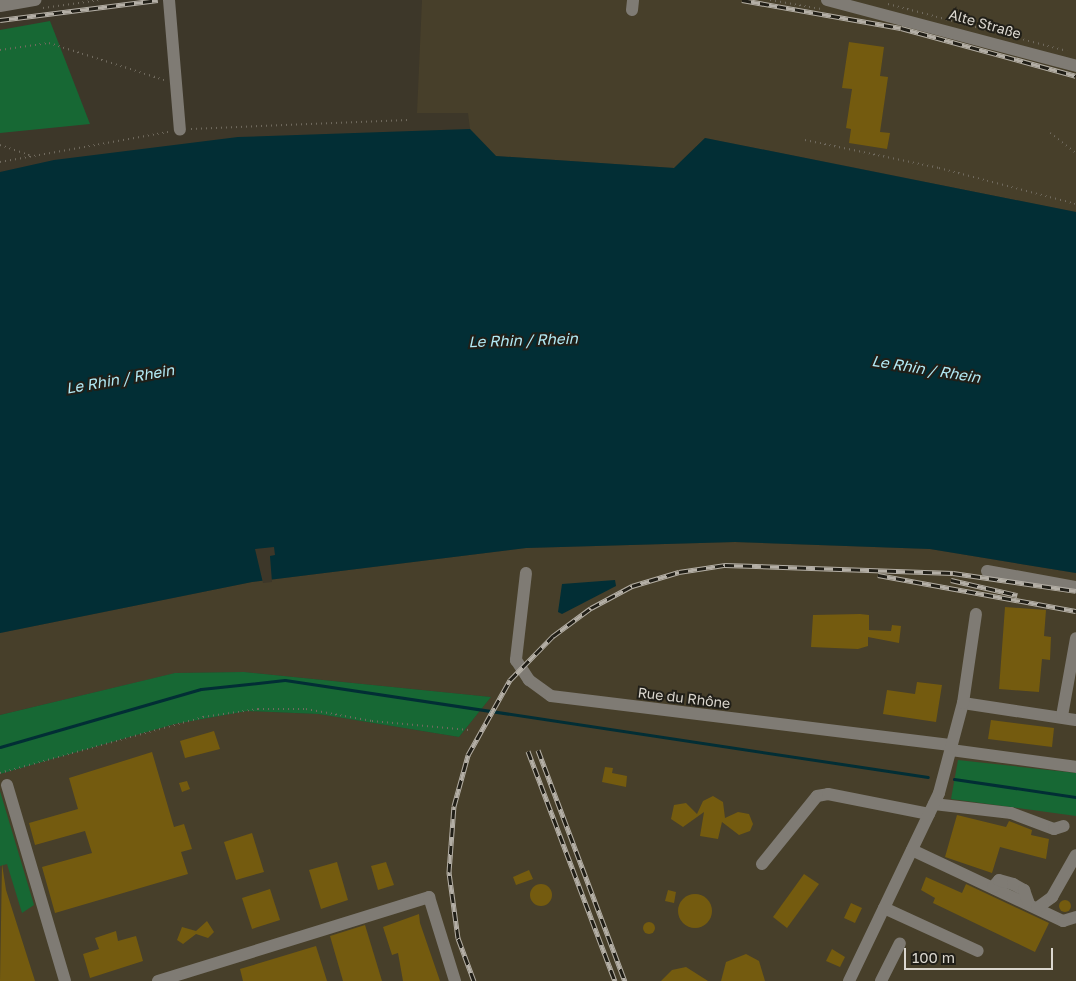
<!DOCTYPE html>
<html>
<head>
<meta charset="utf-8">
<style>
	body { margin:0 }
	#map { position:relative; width:1076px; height:981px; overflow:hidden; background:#3d3729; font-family:"Golos Text",sans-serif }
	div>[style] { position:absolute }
	.built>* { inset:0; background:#473f2a }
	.green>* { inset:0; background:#176834 }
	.water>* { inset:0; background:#022e35 }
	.pier>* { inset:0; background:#3d3729 }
	.stream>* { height:3px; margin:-1.5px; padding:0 1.5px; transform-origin:1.5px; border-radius:1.5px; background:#022e35 }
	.building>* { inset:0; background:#745b0f }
	.round { border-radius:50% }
	.path>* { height:2px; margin-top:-1px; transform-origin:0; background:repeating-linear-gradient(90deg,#706a5e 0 1px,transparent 0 5px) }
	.minor>* { height:12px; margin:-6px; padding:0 6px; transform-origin:6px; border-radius:6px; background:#7f7b74 }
	.rail>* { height:5px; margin-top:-2.5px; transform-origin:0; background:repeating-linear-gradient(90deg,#211f18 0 9px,#b4afa6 0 18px); box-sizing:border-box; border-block:1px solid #b4afa6 }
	span { translate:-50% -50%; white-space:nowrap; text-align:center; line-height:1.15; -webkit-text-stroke:4px #211f18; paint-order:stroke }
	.street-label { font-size:14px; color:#dbd7cf }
	.water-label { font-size:15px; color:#b2eaf5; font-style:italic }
	.scale { position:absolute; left:904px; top:948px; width:149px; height:22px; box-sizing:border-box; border:2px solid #dbd7cf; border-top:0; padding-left:6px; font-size:15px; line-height:18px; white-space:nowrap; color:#dbd7cf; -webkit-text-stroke:4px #211f18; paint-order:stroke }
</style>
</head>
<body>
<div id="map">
	<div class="built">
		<div style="clip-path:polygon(422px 0,1076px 0,1076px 212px,705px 138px,674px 168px,496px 156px,470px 129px,468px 113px,417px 113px)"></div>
		<div style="clip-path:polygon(735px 542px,930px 549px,1076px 573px,1076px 981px,0 981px,0 774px,175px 724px,247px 711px,318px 714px,459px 737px,491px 697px,244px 672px,176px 673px,0 715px,0 633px,252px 582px,526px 548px)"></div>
	</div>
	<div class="green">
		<div style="clip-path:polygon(50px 21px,90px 124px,0 133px,0 30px)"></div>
		<div style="clip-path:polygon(244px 672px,491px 697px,459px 737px,318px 714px,247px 711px,175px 724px,0 774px,0 715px,175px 673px)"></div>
		<div style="clip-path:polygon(958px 760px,1076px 773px,1076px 816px,951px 799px)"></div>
		<div style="clip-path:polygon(0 791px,34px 905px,22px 913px,7px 864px,0 866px)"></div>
	</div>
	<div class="water">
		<div style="clip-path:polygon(470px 129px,496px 156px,674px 168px,705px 138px,1076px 212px,1076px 573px,930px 549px,735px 542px,526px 548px,252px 582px,0 633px,0 172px,54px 160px,238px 137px)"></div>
		<div style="clip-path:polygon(615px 580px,616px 586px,562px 614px,558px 612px,562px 584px)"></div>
	</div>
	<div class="pier">
		<div style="clip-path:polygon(274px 547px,275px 555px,270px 556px,272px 582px,263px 583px,255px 549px)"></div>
	</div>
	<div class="stream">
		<div style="left:0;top:747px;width:209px;rotate:-16.1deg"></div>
		<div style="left:201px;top:689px;width:84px;rotate:-6.1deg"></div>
		<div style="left:285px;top:680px;width:650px;rotate:8.58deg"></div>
		<div style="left:954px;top:779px;width:123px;rotate:8.4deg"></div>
	</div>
	<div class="building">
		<div style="clip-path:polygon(849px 42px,884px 47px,880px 76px,888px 77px,880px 132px,890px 133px,887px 149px,849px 143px,851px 129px,846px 128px,852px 89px,842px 88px)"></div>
		<div style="clip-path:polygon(1005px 607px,1046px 610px,1044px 636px,1051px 637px,1050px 660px,1042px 659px,1039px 692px,999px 689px)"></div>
		<div style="clip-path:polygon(860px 614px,869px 615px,869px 630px,891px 631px,892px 625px,901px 626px,899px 643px,868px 637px,868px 646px,858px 649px,811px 647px,813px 615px)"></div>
		<div style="clip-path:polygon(917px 682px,942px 685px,936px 722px,883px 714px,887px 690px,915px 694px)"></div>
		<div style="clip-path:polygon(991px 720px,1054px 728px,1052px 747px,988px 739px)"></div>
		<div style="clip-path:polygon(214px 731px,220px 749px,185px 758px,180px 741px)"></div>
		<div style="clip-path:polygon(152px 752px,174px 827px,184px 824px,192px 849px,181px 852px,188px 874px,55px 913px,42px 867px,92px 853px,85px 831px,35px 845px,29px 823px,78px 809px,69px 778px)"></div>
		<div style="clip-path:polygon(605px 767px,613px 768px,612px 773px,627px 776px,626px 787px,602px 782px)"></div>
		<div style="clip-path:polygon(187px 781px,190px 789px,182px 792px,179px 783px)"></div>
		<div style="clip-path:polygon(713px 796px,723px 802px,725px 818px,738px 812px,749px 814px,753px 824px,750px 831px,739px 835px,722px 822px,718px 839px,700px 836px,704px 812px,683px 827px,671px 819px,674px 805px,686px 803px,697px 814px,703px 801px)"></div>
		<div style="clip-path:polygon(957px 815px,1006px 827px,1009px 821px,1032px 830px,1031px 835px,1049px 839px,1046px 859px,1000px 847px,992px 873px,945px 857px)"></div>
		<div style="clip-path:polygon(252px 833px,264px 872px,236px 880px,224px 842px)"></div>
		<div style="clip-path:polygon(337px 862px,348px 900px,321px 909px,309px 870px)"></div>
		<div style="clip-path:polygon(386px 862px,394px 885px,378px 890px,371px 866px)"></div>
		<div style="clip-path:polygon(2px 864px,6px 890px,35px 981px,0 981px)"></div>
		<div style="clip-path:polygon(529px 870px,533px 879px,516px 885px,513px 877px)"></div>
		<div style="clip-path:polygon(804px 874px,819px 884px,787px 928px,773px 917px)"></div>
		<div style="clip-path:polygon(926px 877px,962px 893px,966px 884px,1049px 923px,1035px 952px,933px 903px,935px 898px,921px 890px)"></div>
		<div class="round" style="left:530px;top:884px;width:22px;height:22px"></div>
		<div style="clip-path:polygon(270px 889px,280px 920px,252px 929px,242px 898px)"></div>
		<div style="clip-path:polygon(668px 890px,676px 892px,674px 903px,665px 901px)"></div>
		<div class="round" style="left:678px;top:894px;width:34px;height:34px"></div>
		<div class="round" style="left:1059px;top:900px;width:12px;height:12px"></div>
		<div style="clip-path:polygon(851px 903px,862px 908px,855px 923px,844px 918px)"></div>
		<div style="clip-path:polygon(419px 914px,420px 923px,440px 981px,403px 981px,398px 953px,392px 955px,383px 927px)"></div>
		<div style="clip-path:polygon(207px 921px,214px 932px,208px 938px,196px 934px,183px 944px,177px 940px,182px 927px,196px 931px)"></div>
		<div class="round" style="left:643px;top:922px;width:12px;height:12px"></div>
		<div style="clip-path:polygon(365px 925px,382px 981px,343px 981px,330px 936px)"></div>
		<div style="clip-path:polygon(116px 931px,118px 941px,136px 936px,143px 961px,90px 978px,83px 954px,99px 949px,95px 938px)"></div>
		<div style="clip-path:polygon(316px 946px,327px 981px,243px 981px,240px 969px)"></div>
		<div style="clip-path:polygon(832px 949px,845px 957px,840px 967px,826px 961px)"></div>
		<div style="clip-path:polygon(746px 954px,759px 961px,765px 981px,721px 981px,726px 962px)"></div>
		<div style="clip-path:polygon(686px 967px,708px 981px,661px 981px,672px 970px)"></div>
	</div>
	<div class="path">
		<div style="left:770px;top:0;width:52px;rotate:10deg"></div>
		<div style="left:888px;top:4px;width:185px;rotate:14.7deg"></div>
		<div style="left:43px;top:8px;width:58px;rotate:-8deg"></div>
		<div style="left:0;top:50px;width:49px;rotate:-8.1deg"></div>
		<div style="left:49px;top:43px;width:121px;rotate:17.8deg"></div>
		<div style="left:191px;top:129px;width:217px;rotate:-2.4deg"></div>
		<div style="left:1050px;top:133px;width:33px;rotate:38deg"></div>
		<div style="left:805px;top:140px;width:137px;rotate:11.8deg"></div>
		<div style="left:939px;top:168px;width:142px;rotate:14.7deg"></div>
		<div style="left:0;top:145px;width:31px;rotate:19deg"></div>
		<div style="left:0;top:162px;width:172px;rotate:-10.1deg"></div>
		<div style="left:0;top:773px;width:211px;rotate:-15.4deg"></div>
		<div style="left:203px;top:717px;width:56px;rotate:-8.3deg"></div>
		<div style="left:258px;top:709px;width:48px"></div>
		<div style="left:306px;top:709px;width:67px;rotate:10.3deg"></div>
		<div style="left:372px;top:721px;width:97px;rotate:5.3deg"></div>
	</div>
	<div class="minor">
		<div style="left:169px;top:0;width:130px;rotate:85.2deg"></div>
		<div style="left:827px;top:0;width:258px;rotate:14.8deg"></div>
		<div style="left:0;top:6px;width:36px;rotate:-10deg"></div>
		<div style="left:632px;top:10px;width:10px;rotate:-84deg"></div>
		<div style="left:987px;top:571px;width:90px;rotate:10.2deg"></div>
		<div style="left:526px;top:573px;width:88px;rotate:96.6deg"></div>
		<div style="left:516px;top:660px;width:24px;rotate:57deg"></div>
		<div style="left:529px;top:680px;width:27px;rotate:36deg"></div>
		<div style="left:551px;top:696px;width:404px;rotate:7deg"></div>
		<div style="left:963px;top:703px;width:114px;rotate:8.6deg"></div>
		<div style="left:1062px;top:716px;width:79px;rotate:-79.8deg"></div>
		<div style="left:951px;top:750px;width:126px;rotate:7.7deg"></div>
		<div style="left:7px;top:785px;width:204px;rotate:73.5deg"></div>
		<div style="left:934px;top:804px;width:78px;rotate:6.7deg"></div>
		<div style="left:1011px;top:813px;width:46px;rotate:20.4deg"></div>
		<div style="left:1054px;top:829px;width:10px;rotate:-17deg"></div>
		<div style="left:912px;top:850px;width:167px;rotate:25.2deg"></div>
		<div style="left:1063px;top:921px;width:14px;rotate:-17deg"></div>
		<div style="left:762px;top:864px;width:87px;rotate:-51deg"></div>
		<div style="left:817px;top:796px;width:11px;rotate:-10deg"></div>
		<div style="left:828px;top:794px;width:103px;rotate:11.2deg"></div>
		<div style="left:993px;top:887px;width:9px;rotate:-49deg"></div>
		<div style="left:999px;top:880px;width:15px;rotate:16deg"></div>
		<div style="left:1013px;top:884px;width:13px;rotate:29deg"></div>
		<div style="left:1024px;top:890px;width:15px;rotate:70deg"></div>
		<div style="left:884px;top:908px;width:103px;rotate:24.6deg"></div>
		<div style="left:1037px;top:908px;width:19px;rotate:-36deg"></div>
		<div style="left:1052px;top:897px;width:48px;rotate:-60.3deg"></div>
		<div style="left:158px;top:981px;width:284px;rotate:-17.2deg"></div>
		<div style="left:429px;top:897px;width:88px;rotate:72.8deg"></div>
		<div style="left:849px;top:981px;width:208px;rotate:-64.4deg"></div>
		<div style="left:939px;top:793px;width:93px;rotate:-75.1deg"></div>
		<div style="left:963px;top:703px;width:90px;rotate:-81.7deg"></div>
		<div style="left:881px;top:981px;width:42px;rotate:-63.4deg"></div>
	</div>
	<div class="rail">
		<div style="left:742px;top:0;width:161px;rotate:10deg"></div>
		<div style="left:901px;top:28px;width:181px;rotate:15.3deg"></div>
		<div style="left:0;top:20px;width:159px;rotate:-7.2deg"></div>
		<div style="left:878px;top:575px;width:201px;rotate:10.3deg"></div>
		<div style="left:951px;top:580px;width:68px;rotate:12.8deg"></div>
		<div style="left:538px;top:750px;width:247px;rotate:69.4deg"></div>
		<div style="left:528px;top:751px;width:246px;rotate:69.3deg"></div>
		<div style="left:474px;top:981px;width:46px;rotate:-110.4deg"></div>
		<div style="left:458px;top:938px;width:67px;rotate:-97.8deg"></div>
		<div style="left:449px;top:872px;width:66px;rotate:-85.7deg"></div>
		<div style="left:454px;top:806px;width:53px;rotate:-74.6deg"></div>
		<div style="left:468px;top:755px;width:86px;rotate:-60.8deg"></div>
		<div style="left:510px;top:680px;width:62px;rotate:-45.7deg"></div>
		<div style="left:553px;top:636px;width:47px;rotate:-36.4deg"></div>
		<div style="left:591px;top:608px;width:47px;rotate:-28.2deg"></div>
		<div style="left:632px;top:586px;width:49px;rotate:-16.6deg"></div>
		<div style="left:679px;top:572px;width:47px;rotate:-8.7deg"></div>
		<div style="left:725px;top:565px;width:228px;rotate:2deg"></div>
		<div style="left:953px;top:573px;width:124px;rotate:8.3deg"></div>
	</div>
	<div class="street-label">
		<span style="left:985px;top:24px;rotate:16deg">Alte Straße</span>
		<span style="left:684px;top:698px;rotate:7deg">Rue du Rhône</span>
	</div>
	<div class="water-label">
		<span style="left:523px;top:340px;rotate:-2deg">Le Rhin / Rhein</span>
		<span style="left:926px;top:369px;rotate:9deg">Le Rhin / Rhein</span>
		<span style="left:120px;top:379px;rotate:-10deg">Le Rhin / Rhein</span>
	</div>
	<div class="scale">100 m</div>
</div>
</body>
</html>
